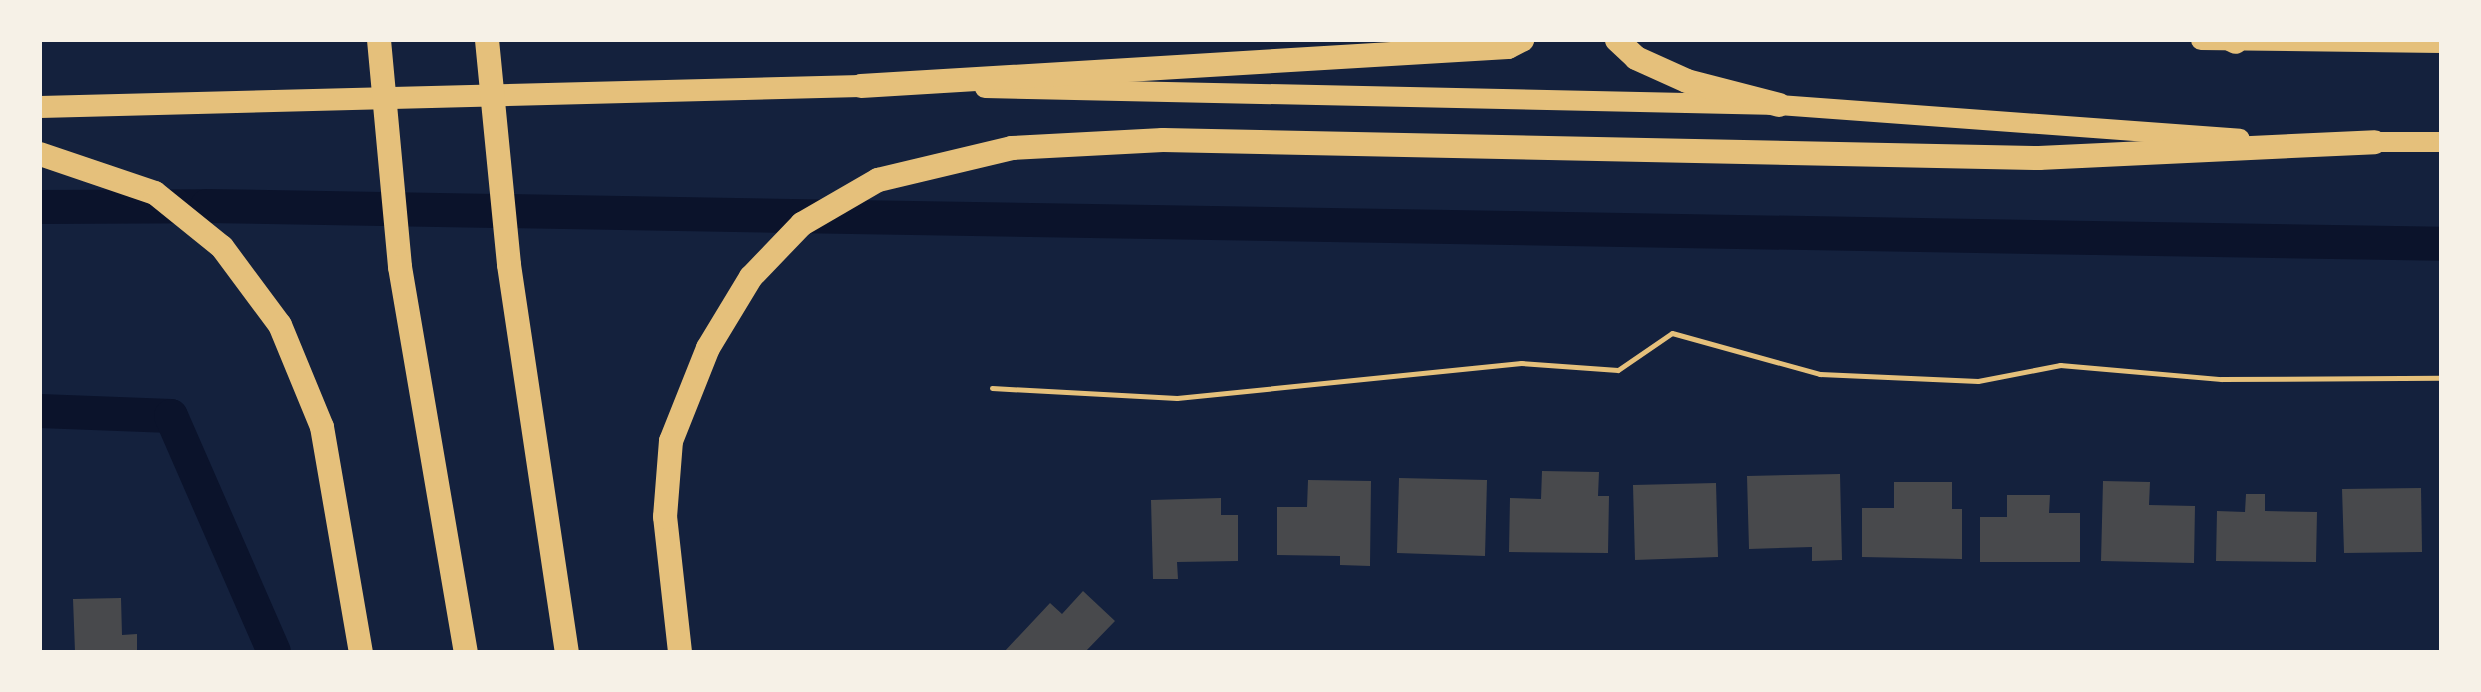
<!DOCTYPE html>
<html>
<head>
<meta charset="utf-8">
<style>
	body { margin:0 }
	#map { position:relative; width:2481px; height:692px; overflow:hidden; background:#14213d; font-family:"Golos Text",sans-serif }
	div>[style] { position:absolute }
	.canal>* { height:34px; margin:-17px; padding:0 17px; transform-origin:17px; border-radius:17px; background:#0b132b }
	.building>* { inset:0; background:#48494c }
	.path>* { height:5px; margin:-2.5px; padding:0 2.5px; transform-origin:2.5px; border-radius:2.5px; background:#e5c07b }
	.primary>* { height:20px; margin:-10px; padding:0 10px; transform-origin:10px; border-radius:10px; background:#e5c07b }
	.trunk>* { height:22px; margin:-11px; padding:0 11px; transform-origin:11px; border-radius:11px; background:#e5c07b }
	.motorway>* { height:24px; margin:-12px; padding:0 12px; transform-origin:12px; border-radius:12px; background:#e5c07b }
	span { translate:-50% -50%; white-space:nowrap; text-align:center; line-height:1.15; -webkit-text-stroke:8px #f6f1e7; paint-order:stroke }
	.frame { position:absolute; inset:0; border:42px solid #f6f1e7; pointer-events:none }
</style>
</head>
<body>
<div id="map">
	<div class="canal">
		<div style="left:40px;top:207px;width:167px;rotate:-0.3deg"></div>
		<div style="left:207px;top:206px;width:2234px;rotate:0.97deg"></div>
		<div style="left:40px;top:411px;width:131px;rotate:2.2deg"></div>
		<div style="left:171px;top:416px;width:257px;rotate:66.4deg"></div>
	</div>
	<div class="building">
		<div style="clip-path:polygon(1542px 471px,1599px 472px,1598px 496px,1609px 496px,1608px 553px,1509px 552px,1510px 498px,1541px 499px)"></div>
		<div style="clip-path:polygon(1840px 474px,1842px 560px,1812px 561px,1812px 547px,1749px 549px,1747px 476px)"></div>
		<div style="clip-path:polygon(1399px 478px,1487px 480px,1485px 556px,1397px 553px)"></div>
		<div style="clip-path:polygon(1308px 480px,1371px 481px,1370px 566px,1340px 565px,1340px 556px,1277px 555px,1277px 507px,1307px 507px)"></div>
		<div style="clip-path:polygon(2103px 481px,2150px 482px,2149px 505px,2195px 506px,2194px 563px,2101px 561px)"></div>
		<div style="clip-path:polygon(1894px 482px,1952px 482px,1952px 509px,1962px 509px,1962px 559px,1862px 557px,1862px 508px,1894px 508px)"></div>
		<div style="clip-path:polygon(1716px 483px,1718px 557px,1635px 560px,1633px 485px)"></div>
		<div style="clip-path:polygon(2421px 488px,2422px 552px,2344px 553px,2342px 489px)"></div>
		<div style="clip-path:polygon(2246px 494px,2265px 494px,2265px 511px,2317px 512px,2316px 562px,2216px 561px,2217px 511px,2245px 512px)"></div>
		<div style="clip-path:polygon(2007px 495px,2050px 495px,2049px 513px,2080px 513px,2080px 562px,1980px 562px,1980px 517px,2007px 517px)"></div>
		<div style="clip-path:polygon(1221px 498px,1221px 515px,1238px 515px,1238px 561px,1177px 562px,1178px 579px,1153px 579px,1151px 500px)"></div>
		<div style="clip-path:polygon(1083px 591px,1115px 621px,1085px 652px,1004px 652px,1050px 603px,1062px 614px)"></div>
		<div style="clip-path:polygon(121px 598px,122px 635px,137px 634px,137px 652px,75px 652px,73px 599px)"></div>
	</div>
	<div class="path">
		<div style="left:992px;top:388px;width:185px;rotate:3.1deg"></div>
		<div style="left:1177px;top:398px;width:346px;rotate:-5.8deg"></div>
		<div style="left:1521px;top:363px;width:97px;rotate:4.1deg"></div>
		<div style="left:1618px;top:370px;width:65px;rotate:-34.4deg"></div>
		<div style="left:1672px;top:333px;width:154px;rotate:15.5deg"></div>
		<div style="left:1820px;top:374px;width:158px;rotate:2.5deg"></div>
		<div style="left:1978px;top:381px;width:84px;rotate:-11deg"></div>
		<div style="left:2060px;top:365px;width:162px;rotate:5deg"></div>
		<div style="left:2221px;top:379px;width:220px;rotate:-0.3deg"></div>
	</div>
	<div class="primary">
		<div style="left:2201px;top:40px;width:240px;rotate:0.7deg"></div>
		<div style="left:985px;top:88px;width:794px;rotate:1.23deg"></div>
		<div style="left:1779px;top:105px;width:462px;rotate:4.2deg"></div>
		<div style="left:2360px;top:142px;width:81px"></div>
	</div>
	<div class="trunk">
		<div style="left:40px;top:107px;width:821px;rotate:-1.47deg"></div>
	</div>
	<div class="motorway">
		<div style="left:379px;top:40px;width:228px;rotate:84.7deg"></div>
		<div style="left:400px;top:267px;width:391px;rotate:80.3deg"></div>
		<div style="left:487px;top:40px;width:226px;rotate:84.4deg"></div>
		<div style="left:509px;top:265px;width:391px;rotate:81.5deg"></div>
		<div style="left:1617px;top:40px;width:26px;rotate:43deg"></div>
		<div style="left:1636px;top:58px;width:56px;rotate:24.3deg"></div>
		<div style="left:1687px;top:81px;width:95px;rotate:14.6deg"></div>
		<div style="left:2232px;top:40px;width:4px;rotate:27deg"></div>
		<div style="left:861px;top:86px;width:648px;rotate:-3.45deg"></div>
		<div style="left:1508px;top:47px;width:16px;rotate:-27deg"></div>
		<div style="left:40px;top:154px;width:121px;rotate:18.7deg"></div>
		<div style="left:155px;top:193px;width:86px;rotate:38.9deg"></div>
		<div style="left:222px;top:247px;width:97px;rotate:53.4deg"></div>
		<div style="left:280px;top:325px;width:110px;rotate:67.6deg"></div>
		<div style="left:322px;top:427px;width:228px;rotate:80.2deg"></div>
		<div style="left:680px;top:652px;width:136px;rotate:-96.3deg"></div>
		<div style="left:665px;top:517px;width:76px;rotate:-85.5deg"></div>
		<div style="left:671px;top:441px;width:100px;rotate:-68.3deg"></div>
		<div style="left:708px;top:348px;width:83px;rotate:-58.8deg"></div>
		<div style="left:751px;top:277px;width:74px;rotate:-46.1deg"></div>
		<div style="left:802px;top:224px;width:88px;rotate:-30.1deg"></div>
		<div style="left:878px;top:180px;width:138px;rotate:-13.4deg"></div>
		<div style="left:1012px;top:148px;width:151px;rotate:-3deg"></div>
		<div style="left:1163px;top:140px;width:876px;rotate:1.18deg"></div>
		<div style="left:2039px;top:158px;width:336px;rotate:-2.7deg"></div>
	</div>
	<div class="frame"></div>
</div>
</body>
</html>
